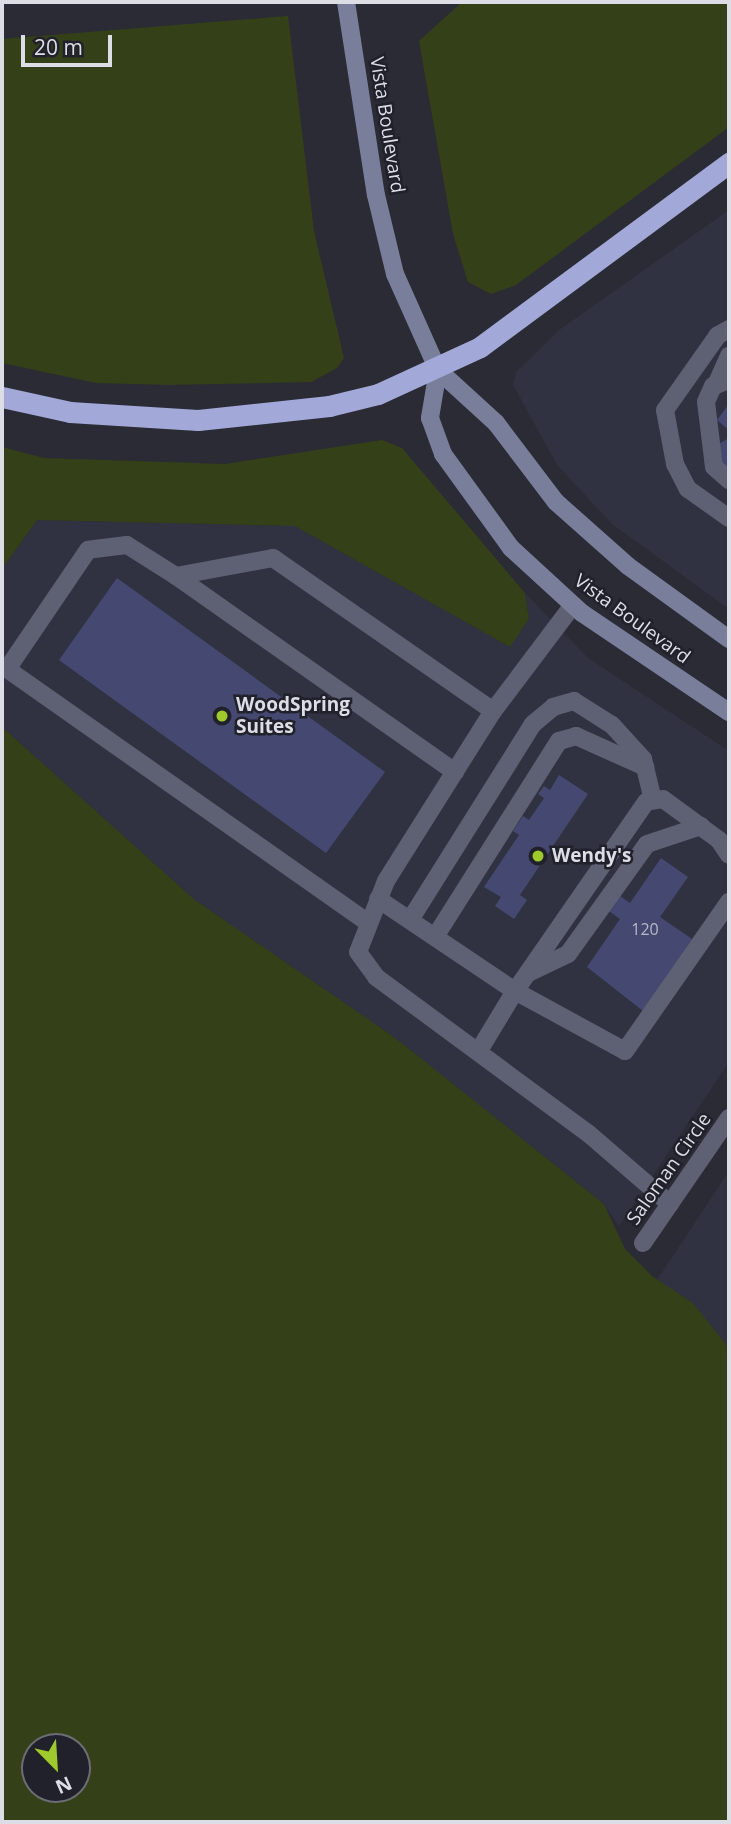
<!DOCTYPE html>
<html>
<head>
<meta charset="utf-8">
<style>
	body { margin:0 }
	#map { position:relative; width:731px; height:1824px; overflow:hidden; background:#2a2b34; font-family:"Open Sans",sans-serif }
	div>[style] { position:absolute }
	.built>* { inset:0; background:#303241 }
	.green>* { inset:0; background:#344118 }
	.building>* { inset:0; background:#454971 }
	.service>* { height:18px; margin:-9px; padding:0 9px; transform-origin:9px; border-radius:9px; background:#5e6073 }
	.minor>* { height:18px; margin:-9px; padding:0 9px; transform-origin:9px; border-radius:9px; background:#5e6073 }
	.secondary>* { height:18px; margin:-9px; padding:0 9px; transform-origin:9px; border-radius:9px; background:#797e9b }
	.motorway>* { height:21px; margin:-10.5px; padding:0 10.5px; transform-origin:10.5px; border-radius:10.5px; background:#a2a8d7 }
	.dots>* { width:19px; height:19px; translate:-50% -50%; box-sizing:border-box; border:4px solid #20212a; border-radius:50% }
	span { translate:-50% -50%; white-space:nowrap; text-align:center; line-height:1.15; -webkit-text-stroke:5px #20212a; paint-order:stroke }
	.number-label { font-size:16px; color:#b7b9c8 }
	.number-label span { -webkit-text-stroke-width:0 }
	.street-label { font-size:19px; color:#dddee5 }
	.poi-label { font-size:19px; color:#dddee5; font-weight:700 }
	.left { translate:0 -50%; text-align:left }
	.frame { position:absolute; inset:0; border:4px solid #dddee5; pointer-events:none }
	.north { position:absolute; left:21px; top:1733px; width:70px; height:70px; box-sizing:border-box; background:#20212a; border:2px solid #6c6d75; border-radius:50%; rotate:156deg; font-size:19px; font-weight:700; line-height:28px; text-align:center; color:#dddee5 }
	.north::after { content:''; display:block; margin:auto; width:24px; height:32px; background:#9fca2d; clip-path:polygon(50% 0,100% 100%,50% 72%,0 100%) }
	.scale { position:absolute; left:21px; top:35px; width:91px; height:32px; box-sizing:border-box; border:4px solid #dddee5; border-top:0; padding-left:9px; font-size:21px; line-height:24px; white-space:nowrap; color:#dddee5; -webkit-text-stroke:5px #20212a; paint-order:stroke }
</style>
</head>
<body>
<div id="map">
	<div class="built">
		<div style="clip-path:polygon(729px 210px,729px 609px,612px 524px,557px 465px,513px 385px,516px 372px,559px 330px)"></div>
		<div style="clip-path:polygon(37px 520px,295px 526px,510px 647px,529px 619px,525px 593px,588px 658px,729px 751px,729px 1062px,619px 1226px,604px 1204px,394px 1037px,195px 900px,2px 727px,2px 569px)"></div>
		<div style="clip-path:polygon(729px 1171px,729px 1348px,693px 1303px,657px 1280px)"></div>
	</div>
	<div class="green">
		<div style="clip-path:polygon(462px 2px,729px 2px,729px 127px,516px 285px,491px 294px,468px 282px,453px 234px,419px 41px)"></div>
		<div style="clip-path:polygon(288px 16px,314px 231px,344px 358px,337px 368px,311px 382px,169px 385px,96px 383px,2px 363px,2px 39px)"></div>
		<div style="clip-path:polygon(382px 440px,402px 448px,525px 593px,529px 619px,510px 647px,295px 526px,37px 520px,2px 569px,2px 447px,44px 458px,225px 464px)"></div>
		<div style="clip-path:polygon(evenodd,2px 727px,195px 900px,394px 1037px,604px 1204px,625px 1249px,652px 1276px,693px 1303px,729px 1348px,729px 1822px,2px 1822px,2px 727px,35px 1747px,77px 1747px,77px 1789px,35px 1789px,35px 1747px)"></div>
	</div>
	<div class="building">
		<div style="clip-path:polygon(729px 404px,729px 430px,717px 420px)"></div>
		<div style="clip-path:polygon(729px 438px,729px 466px,716px 467px,713px 447px)"></div>
		<div style="clip-path:polygon(117px 578px,385px 772px,326px 853px,59px 660px)"></div>
		<div style="clip-path:polygon(559px 775px,588px 794px,520px 895px,527px 900px,514px 919px,495px 906px,501px 897px,484px 887px,519px 835px,513px 831px,523px 816px,529px 820px,544px 798px,538px 794px,544px 786px,550px 790px)"></div>
		<div style="clip-path:polygon(661px 858px,688px 877px,660px 917px,692px 939px,643px 1011px,587px 967px,620px 919px,606px 909px,617px 894px,630px 903px)"></div>
	</div>
	<div class="service">
		<div style="left:729px;top:329px;width:13px;rotate:151deg"></div>
		<div style="left:718px;top:335px;width:92px;rotate:125.2deg"></div>
		<div style="left:665px;top:410px;width:55px;rotate:79.5deg"></div>
		<div style="left:675px;top:464px;width:28px;rotate:63deg"></div>
		<div style="left:688px;top:489px;width:50px;rotate:35.3deg"></div>
		<div style="left:729px;top:380px;width:17px;rotate:159deg"></div>
		<div style="left:713px;top:386px;width:17px;rotate:114deg"></div>
		<div style="left:706px;top:402px;width:65px;rotate:83deg"></div>
		<div style="left:714px;top:467px;width:20px;rotate:41deg"></div>
		<div style="left:716px;top:385px;width:32px;rotate:-66deg"></div>
		<div style="left:176px;top:576px;width:58px;rotate:-147.7deg"></div>
		<div style="left:127px;top:545px;width:39px;rotate:173deg"></div>
		<div style="left:88px;top:550px;width:144px;rotate:124.2deg"></div>
		<div style="left:7px;top:669px;width:442px;rotate:35.1deg"></div>
		<div style="left:573px;top:605px;width:133px;rotate:127deg"></div>
		<div style="left:493px;top:711px;width:201px;rotate:122.2deg"></div>
		<div style="left:386px;top:881px;width:76px;rotate:111.5deg"></div>
		<div style="left:358px;top:952px;width:31px;rotate:54deg"></div>
		<div style="left:376px;top:977px;width:265px;rotate:36.4deg"></div>
		<div style="left:589px;top:1134px;width:107px;rotate:40.8deg"></div>
		<div style="left:455px;top:772px;width:341px;rotate:-144.9deg"></div>
		<div style="left:176px;top:576px;width:99px;rotate:-10.5deg"></div>
		<div style="left:273px;top:558px;width:268px;rotate:34.8deg"></div>
		<div style="left:729px;top:855px;width:18px;rotate:-124deg"></div>
		<div style="left:719px;top:840px;width:69px;rotate:-143.8deg"></div>
		<div style="left:663px;top:799px;width:17px;rotate:170deg"></div>
		<div style="left:646px;top:802px;width:230px;rotate:124.7deg"></div>
		<div style="left:515px;top:991px;width:125px;rotate:28.6deg"></div>
		<div style="left:625px;top:1051px;width:182px;rotate:-55.1deg"></div>
		<div style="left:378px;top:899px;width:165px;rotate:33.9deg"></div>
		<div style="left:515px;top:991px;width:71px;rotate:121.2deg"></div>
		<div style="left:410px;top:920px;width:231px;rotate:-57.9deg"></div>
		<div style="left:533px;top:724px;width:26px;rotate:-40deg"></div>
		<div style="left:553px;top:707px;width:22px;rotate:-16deg"></div>
		<div style="left:574px;top:701px;width:45px;rotate:32.3deg"></div>
		<div style="left:612px;top:725px;width:46px;rotate:47.6deg"></div>
		<div style="left:643px;top:759px;width:42px;rotate:76.3deg"></div>
		<div style="left:435px;top:937px;width:232px;rotate:-57.7deg"></div>
		<div style="left:559px;top:741px;width:18px;rotate:-16deg"></div>
		<div style="left:576px;top:736px;width:76px;rotate:24.2deg"></div>
		<div style="left:528px;top:973px;width:44px;rotate:-25.4deg"></div>
		<div style="left:568px;top:954px;width:135px;rotate:-54.3deg"></div>
		<div style="left:647px;top:844px;width:57px;rotate:-18.4deg"></div>
	</div>
	<div class="minor">
		<div style="left:643px;top:1243px;width:152px;rotate:-55.5deg"></div>
	</div>
	<div class="secondary">
		<div style="left:346px;top:2px;width:195px;rotate:81.2deg"></div>
		<div style="left:376px;top:195px;width:81px;rotate:76.5deg"></div>
		<div style="left:395px;top:274px;width:105px;rotate:65.9deg"></div>
		<div style="left:438px;top:370px;width:79px;rotate:42.4deg"></div>
		<div style="left:496px;top:423px;width:99px;rotate:52.8deg"></div>
		<div style="left:556px;top:502px;width:96px;rotate:41.6deg"></div>
		<div style="left:628px;top:566px;width:125px;rotate:35.9deg"></div>
		<div style="left:438px;top:370px;width:49px;rotate:99.5deg"></div>
		<div style="left:430px;top:418px;width:38px;rotate:70deg"></div>
		<div style="left:443px;top:454px;width:116px;rotate:54.1deg"></div>
		<div style="left:511px;top:548px;width:96px;rotate:42.5deg"></div>
		<div style="left:582px;top:613px;width:177px;rotate:34deg"></div>
	</div>
	<div class="motorway">
		<div style="left:2px;top:397px;width:70px;rotate:12.4deg"></div>
		<div style="left:70px;top:412px;width:128px;rotate:3.6deg"></div>
		<div style="left:198px;top:420px;width:132px;rotate:-6.1deg"></div>
		<div style="left:329px;top:406px;width:50px;rotate:-13.8deg"></div>
		<div style="left:378px;top:394px;width:112px;rotate:-24.7deg"></div>
		<div style="left:480px;top:347px;width:310px;rotate:-36.5deg"></div>
	</div>
	<div class="dots">
		<div style="left:222px;top:716px;background:#9fca2d"></div>
		<div style="left:538px;top:856px;background:#9fca2d"></div>
	</div>
	<div class="number-label">
		<span style="left:645px;top:929px">120</span>
	</div>
	<div class="street-label">
		<span style="left:387px;top:125px;rotate:81deg">Vista Boulevard</span>
		<span style="left:632px;top:619px;rotate:36deg">Vista Boulevard</span>
		<span style="left:669px;top:1169px;rotate:-55deg">Saloman Circle</span>
	</div>
	<div class="poi-label">
		<span class="left" style="left:236px;top:716px">WoodSpring<br>Suites</span>
		<span class="left" style="left:552px;top:856px">Wendy's</span>
	</div>
	<div class="frame"></div>
	<div class="north">N</div>
	<div class="scale">20 m</div>
</div>
</body>
</html>
